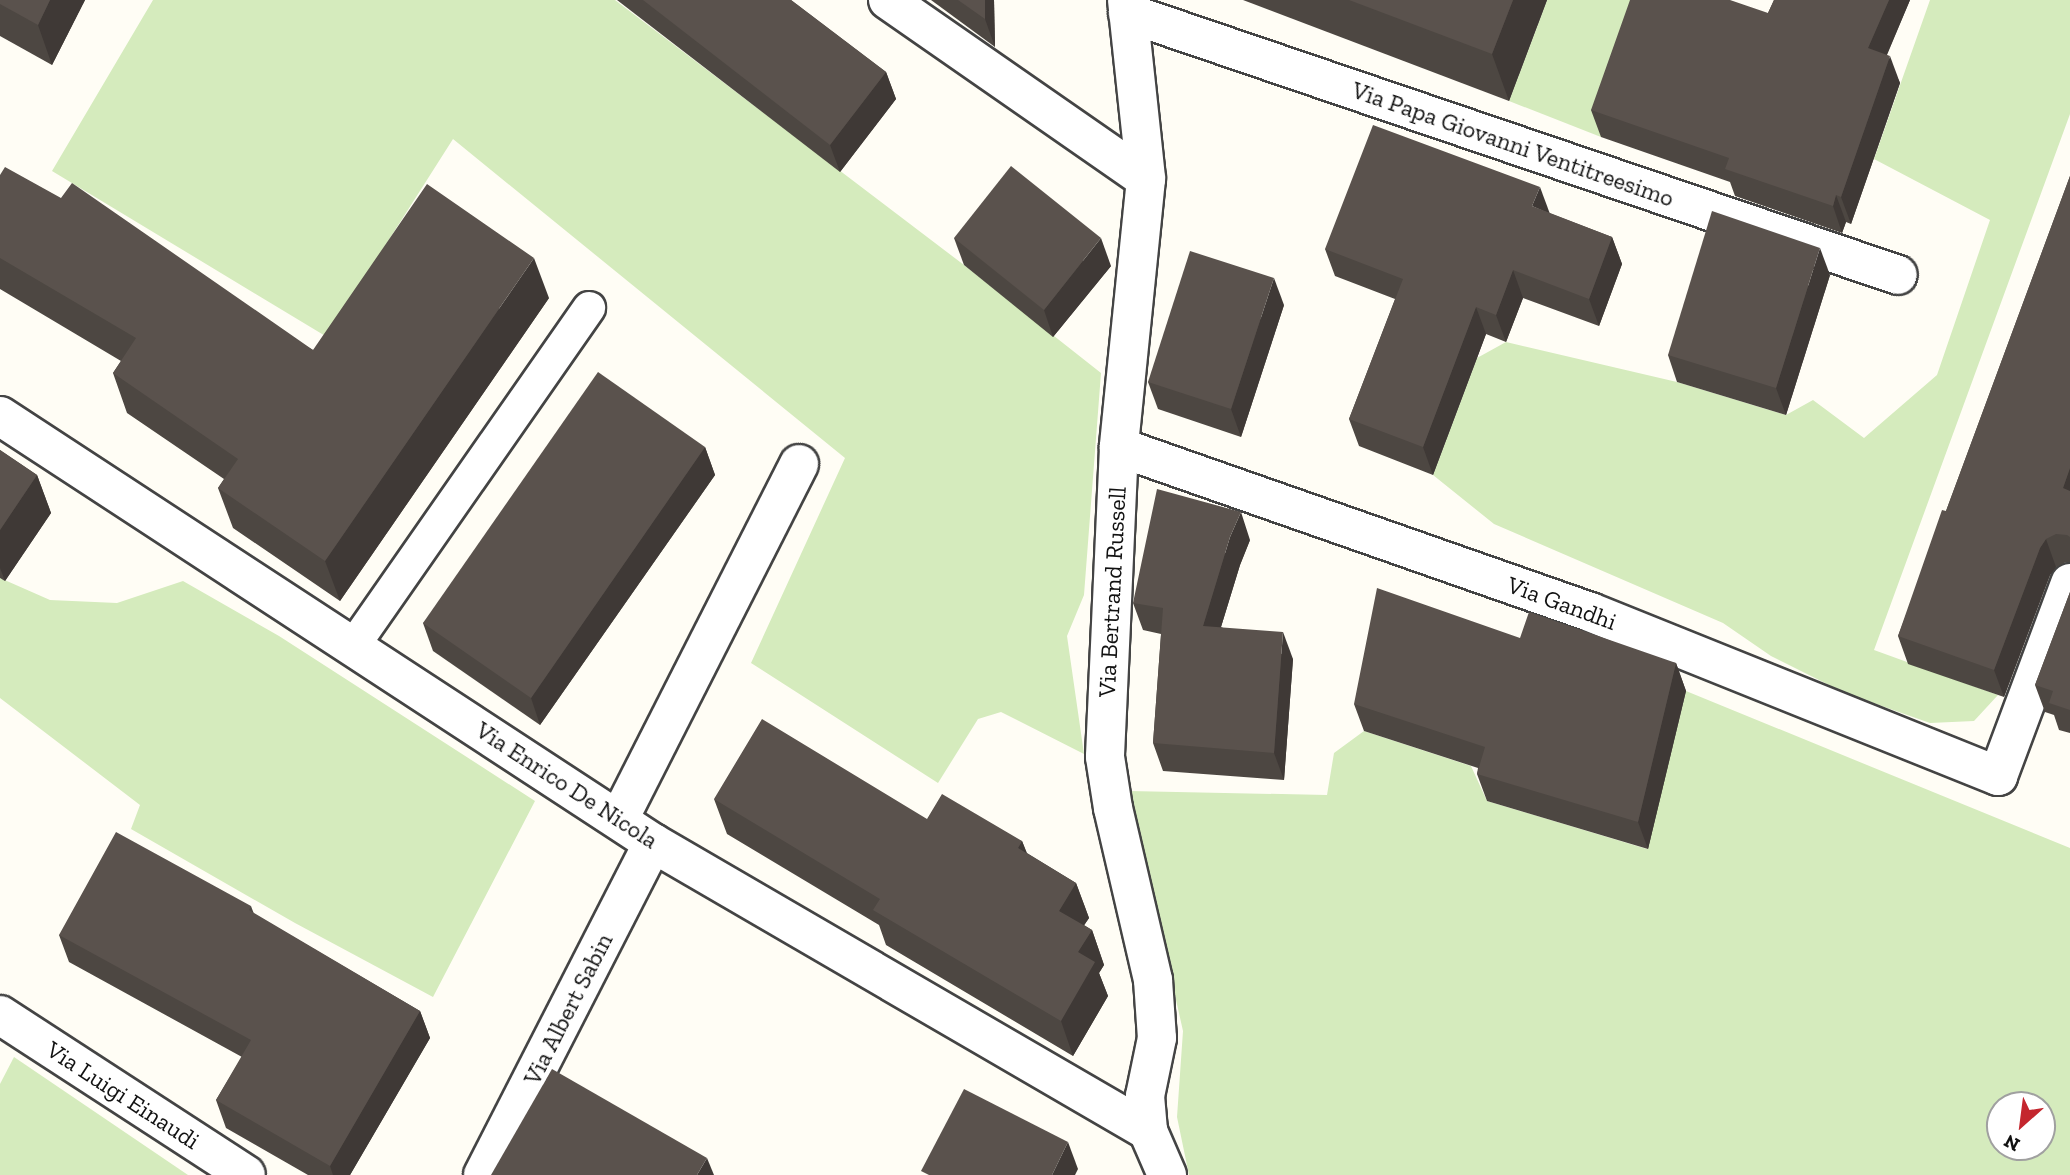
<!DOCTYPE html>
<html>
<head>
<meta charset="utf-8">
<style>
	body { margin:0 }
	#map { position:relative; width:2070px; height:1175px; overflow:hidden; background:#fffdf5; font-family:"Zilla Slab",serif }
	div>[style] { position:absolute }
	.green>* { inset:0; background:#d5ebbd }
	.roads { filter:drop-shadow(2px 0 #444) drop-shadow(-2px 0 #444) drop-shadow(0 2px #444) drop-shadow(0 -2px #444) }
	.service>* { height:32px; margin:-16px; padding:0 16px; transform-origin:16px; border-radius:16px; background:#fff }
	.minor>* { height:38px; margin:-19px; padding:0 19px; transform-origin:19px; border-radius:19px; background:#fff }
	.wall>* { inset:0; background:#4d4742 }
	.shaded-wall>* { inset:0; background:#3f3936 }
	.building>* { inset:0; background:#5a524d }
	span { translate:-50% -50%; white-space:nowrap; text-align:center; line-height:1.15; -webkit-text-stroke:7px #fff; paint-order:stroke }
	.street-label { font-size:24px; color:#111 }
	.north { position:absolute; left:1986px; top:1091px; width:70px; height:70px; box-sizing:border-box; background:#fff; border:2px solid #a0a0a0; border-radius:50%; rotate:208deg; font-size:19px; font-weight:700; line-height:28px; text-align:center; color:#111 }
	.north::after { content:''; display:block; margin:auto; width:24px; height:32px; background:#c4262e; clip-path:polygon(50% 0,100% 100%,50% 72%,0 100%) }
</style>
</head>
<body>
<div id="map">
	<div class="green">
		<div style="clip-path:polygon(153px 0,615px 0,964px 265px,1101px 373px,1084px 595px,1067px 636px,1084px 754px,1001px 712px,978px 719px,938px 783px,751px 663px,845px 458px,453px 139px,327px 337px,52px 171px)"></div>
		<div style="clip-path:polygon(1547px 0,1649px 0,1601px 137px,1509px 101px)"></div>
		<div style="clip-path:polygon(1930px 0,2070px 0,2070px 114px,1874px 650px,1998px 695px,1974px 721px,1930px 723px,1845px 693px,1771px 656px,1723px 623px,1494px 524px,1433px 475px,1477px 358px,1506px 342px,1677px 382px,1786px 415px,1813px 400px,1864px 438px,1937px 375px,1990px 220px,1874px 159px)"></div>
		<div style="clip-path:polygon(0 578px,50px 600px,117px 603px,183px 581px,279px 636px,535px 801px,433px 997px,295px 923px,131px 829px,140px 805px,0 698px)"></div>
		<div style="clip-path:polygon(evenodd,1686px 691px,2070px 848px,2070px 1175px,1189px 1175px,1177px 1117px,1183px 1031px,1129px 791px,1327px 795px,1334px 753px,1364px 731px,1471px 766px,1487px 801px,1647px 849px,1686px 691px,2000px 1105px,2042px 1105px,2042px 1147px,2000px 1147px,2000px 1105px)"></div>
		<div style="clip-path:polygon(14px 1057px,188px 1175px,0 1175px,0 1084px)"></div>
	</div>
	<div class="roads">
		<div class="service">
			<div style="left:354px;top:645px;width:411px;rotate:-55.1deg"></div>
		</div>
		<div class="minor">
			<div style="left:888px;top:0;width:314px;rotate:34.8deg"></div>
			<div style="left:1127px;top:0;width:180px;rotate:83.9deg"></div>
			<div style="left:1146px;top:179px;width:269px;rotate:95.8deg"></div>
			<div style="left:1119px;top:447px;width:310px;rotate:92.6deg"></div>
			<div style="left:1105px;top:757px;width:52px;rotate:81.1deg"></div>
			<div style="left:1113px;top:808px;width:177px;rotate:76.9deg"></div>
			<div style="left:1153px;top:980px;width:58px;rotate:86.1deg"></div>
			<div style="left:1157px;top:1038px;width:59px;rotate:101.7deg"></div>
			<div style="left:1145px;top:1096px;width:35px;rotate:85deg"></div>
			<div style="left:1148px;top:1131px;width:48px;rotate:66.6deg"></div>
			<div style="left:1128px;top:13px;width:813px;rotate:18.79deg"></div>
			<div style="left:0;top:416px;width:780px;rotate:33.18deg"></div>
			<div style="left:653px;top:843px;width:573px;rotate:30.19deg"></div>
			<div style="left:1119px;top:447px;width:499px;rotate:19.3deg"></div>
			<div style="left:1590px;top:612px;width:440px;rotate:21.9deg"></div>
			<div style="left:1998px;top:776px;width:206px;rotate:-69.5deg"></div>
			<div style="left:619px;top:819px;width:398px;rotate:-63.1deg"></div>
			<div style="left:0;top:1015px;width:293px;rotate:33deg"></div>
			<div style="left:483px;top:1175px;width:373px;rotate:-62.9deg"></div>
		</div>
	</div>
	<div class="wall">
		<div style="clip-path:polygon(0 0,85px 0,52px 65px,0 36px)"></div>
		<div style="clip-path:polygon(617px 0,791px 0,886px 72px,896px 99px,840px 172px)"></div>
		<div style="clip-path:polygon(931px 0,994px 0,995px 47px)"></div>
		<div style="clip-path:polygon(1243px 0,1547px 0,1509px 101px)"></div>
		<div style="clip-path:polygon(1774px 0,1910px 0,1887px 55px,1900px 83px,1851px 224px,1846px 222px,1842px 233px,1735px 196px,1730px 182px,1601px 137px,1591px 110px,1768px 13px)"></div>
		<div style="clip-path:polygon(0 175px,313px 350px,549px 298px,340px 601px,233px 528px,218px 488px,224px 479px,127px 413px,113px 373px,121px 361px,0 289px)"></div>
		<div style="clip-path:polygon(2070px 176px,2070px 562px,2066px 562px,2056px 567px,2050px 575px,2004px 697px,1908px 664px,1898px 636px,1946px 511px)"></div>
		<div style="clip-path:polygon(1549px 213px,1612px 237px,1622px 264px,1599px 326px,1523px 298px,1506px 342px,1486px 334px,1433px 475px,1359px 446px,1349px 419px,1395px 299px,1335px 276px,1325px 249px)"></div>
		<div style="clip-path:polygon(954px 238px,1111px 266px,1053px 337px,964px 265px)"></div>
		<div style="clip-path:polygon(1830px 275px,1786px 415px,1677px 382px,1668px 355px)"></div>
		<div style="clip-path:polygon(1284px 305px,1241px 437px,1158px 409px,1148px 382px)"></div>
		<div style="clip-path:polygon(705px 447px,715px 475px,540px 725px,433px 651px,423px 623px)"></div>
		<div style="clip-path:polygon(0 450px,37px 475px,51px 513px,5px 581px,0 578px)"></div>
		<div style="clip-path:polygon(1250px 540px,1240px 565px,1221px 627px,1293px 659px,1284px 780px,1163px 771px,1153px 743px,1161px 634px,1143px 630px,1133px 603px)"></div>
		<div style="clip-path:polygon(2070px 592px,2070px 733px,2059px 730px,2054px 715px,2045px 712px,2035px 685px)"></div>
		<div style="clip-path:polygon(1520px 638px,1676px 663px,1686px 691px,1648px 849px,1487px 801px,1477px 774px,1478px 768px,1364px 731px,1354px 704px)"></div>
		<div style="clip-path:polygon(714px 799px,927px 819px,1022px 841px,1027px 853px,1076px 883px,1089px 918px,1084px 925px,1092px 930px,1104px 965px,1099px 973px,1108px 996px,1073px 1056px,886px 945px,879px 925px,727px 834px)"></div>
		<div style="clip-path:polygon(251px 906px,254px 914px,420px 1011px,430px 1038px,350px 1175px,308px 1175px,226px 1128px,216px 1100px,242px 1057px,69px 962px,59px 935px)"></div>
	</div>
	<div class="shaded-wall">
		<div style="clip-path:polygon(50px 0,85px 0,52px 65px,38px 25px)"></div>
		<div style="clip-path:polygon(985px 0,994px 0,995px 47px,985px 19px)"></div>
		<div style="clip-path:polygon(1513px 0,1547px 0,1509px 101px,1492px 54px)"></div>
		<div style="clip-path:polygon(1889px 0,1910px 0,1878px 75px,1868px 48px)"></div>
		<div style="clip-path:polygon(1890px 56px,1900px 83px,1851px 224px,1841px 197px)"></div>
		<div style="clip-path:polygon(886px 72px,896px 99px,840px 172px,830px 145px)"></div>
		<div style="clip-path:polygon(1540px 187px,1550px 214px,1532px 206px)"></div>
		<div style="clip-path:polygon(1836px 195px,1846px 222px,1842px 233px,1833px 206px)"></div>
		<div style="clip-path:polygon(1612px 237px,1622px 264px,1599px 326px,1589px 299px)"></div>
		<div style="clip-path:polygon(1101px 238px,1111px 266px,1053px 337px,1044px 310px)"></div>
		<div style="clip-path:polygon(1820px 248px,1830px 275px,1786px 415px,1776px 388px)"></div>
		<div style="clip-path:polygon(534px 258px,549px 298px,340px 601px,325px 561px)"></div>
		<div style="clip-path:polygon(1513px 270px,1523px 298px,1506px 342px,1496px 315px)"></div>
		<div style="clip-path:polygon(1274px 278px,1284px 305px,1241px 437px,1231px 409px)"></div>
		<div style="clip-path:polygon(1476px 307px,1486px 334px,1433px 475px,1423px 447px)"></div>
		<div style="clip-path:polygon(705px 447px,715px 475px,540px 725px,531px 698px)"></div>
		<div style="clip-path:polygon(2070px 468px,2070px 508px,2063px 488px)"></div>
		<div style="clip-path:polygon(37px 475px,51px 513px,5px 581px,0 568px,0 530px)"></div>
		<div style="clip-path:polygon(1241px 512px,1250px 540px,1240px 565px,1213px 653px,1203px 626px,1230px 537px)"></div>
		<div style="clip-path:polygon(2046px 539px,2056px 567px,2050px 575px,2004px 697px,1994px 670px,2040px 548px)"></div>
		<div style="clip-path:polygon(1283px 632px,1293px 659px,1284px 780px,1274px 753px)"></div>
		<div style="clip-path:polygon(1676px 663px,1686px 691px,1648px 849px,1638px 822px)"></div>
		<div style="clip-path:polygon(1022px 841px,1035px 876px,1018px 848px)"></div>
		<div style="clip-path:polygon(1076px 883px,1089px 918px,1071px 945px,1059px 911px)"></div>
		<div style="clip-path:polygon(1092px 930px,1104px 965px,1099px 973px,1108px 996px,1073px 1056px,1061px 1021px,1078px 952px)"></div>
		<div style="clip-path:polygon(420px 1011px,430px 1038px,350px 1175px,333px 1175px,330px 1166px)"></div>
		<div style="clip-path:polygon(1068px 1142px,1078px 1169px,1075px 1175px,1052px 1175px)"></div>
		<div style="clip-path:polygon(707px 1158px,714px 1175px,697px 1175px)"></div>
	</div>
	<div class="building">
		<div style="clip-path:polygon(0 0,50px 0,38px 25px,0 4px)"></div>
		<div style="clip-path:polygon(643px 0,791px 0,886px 72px,830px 145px)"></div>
		<div style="clip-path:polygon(958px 0,985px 0,985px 19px)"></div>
		<div style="clip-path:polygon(1349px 0,1513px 0,1492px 54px)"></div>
		<div style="clip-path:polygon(1630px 0,1730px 0,1768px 13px,1774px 0,1889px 0,1868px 48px,1890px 56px,1841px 197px,1836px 195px,1833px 206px,1725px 169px,1729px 158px,1591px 110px)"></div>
		<div style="clip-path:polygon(1373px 125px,1540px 187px,1532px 206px,1612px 237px,1589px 299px,1513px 270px,1496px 315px,1476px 307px,1423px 447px,1349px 419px,1403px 279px,1325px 249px)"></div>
		<div style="clip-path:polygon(1011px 166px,1101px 238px,1044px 310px,954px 238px)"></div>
		<div style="clip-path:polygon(5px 167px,61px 198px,72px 183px,313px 350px,427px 184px,534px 258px,325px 561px,218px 488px,238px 459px,113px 373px,136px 338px,0 258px,0 175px)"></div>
		<div style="clip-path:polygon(2070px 176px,2070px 468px,2063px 488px,2070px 491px,2070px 537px,2067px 535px,2056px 534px,2046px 539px,2040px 548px,1994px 670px,1898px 636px,1942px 510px,1946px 511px)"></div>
		<div style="clip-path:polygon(1712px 211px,1820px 248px,1776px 388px,1668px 355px)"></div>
		<div style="clip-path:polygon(1190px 251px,1274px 278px,1231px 409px,1148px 382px)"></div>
		<div style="clip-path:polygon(598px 372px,705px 447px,531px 698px,423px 623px)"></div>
		<div style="clip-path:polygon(0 450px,37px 475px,0 530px)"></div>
		<div style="clip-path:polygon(1157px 489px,1241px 512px,1230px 537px,1203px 626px,1283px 632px,1274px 753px,1153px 743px,1163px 608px,1133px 603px)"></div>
		<div style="clip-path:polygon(1377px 588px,1520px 638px,1529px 612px,1676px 663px,1638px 822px,1477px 774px,1485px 747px,1354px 704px)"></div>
		<div style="clip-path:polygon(2070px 592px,2070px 710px,2049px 703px,2053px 691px,2035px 685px)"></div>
		<div style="clip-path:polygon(762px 719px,927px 819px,942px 794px,1022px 841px,1018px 848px,1076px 883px,1059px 911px,1092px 930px,1078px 952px,1095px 962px,1061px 1021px,873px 910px,880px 899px,714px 799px)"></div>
		<div style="clip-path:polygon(116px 832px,251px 906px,249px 910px,420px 1011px,330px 1166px,216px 1100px,251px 1040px,59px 935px)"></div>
		<div style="clip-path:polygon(552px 1069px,707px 1158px,697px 1175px,491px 1175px)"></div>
		<div style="clip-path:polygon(964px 1089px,1068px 1142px,1052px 1175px,929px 1175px,921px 1171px)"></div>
	</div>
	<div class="street-label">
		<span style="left:1513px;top:144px;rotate:19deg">Via Papa Giovanni Ventitreesimo</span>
		<span style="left:1112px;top:592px;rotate:-87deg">Via Bertrand Russell</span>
		<span style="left:1562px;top:603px;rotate:20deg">Via Gandhi</span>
		<span style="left:567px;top:785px;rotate:33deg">Via Enrico De Nicola</span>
		<span style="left:568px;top:1009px;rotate:-63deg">Via Albert Sabin</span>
		<span style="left:123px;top:1095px;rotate:33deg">Via Luigi Einaudi</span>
	</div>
	<div class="north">N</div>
</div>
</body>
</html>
